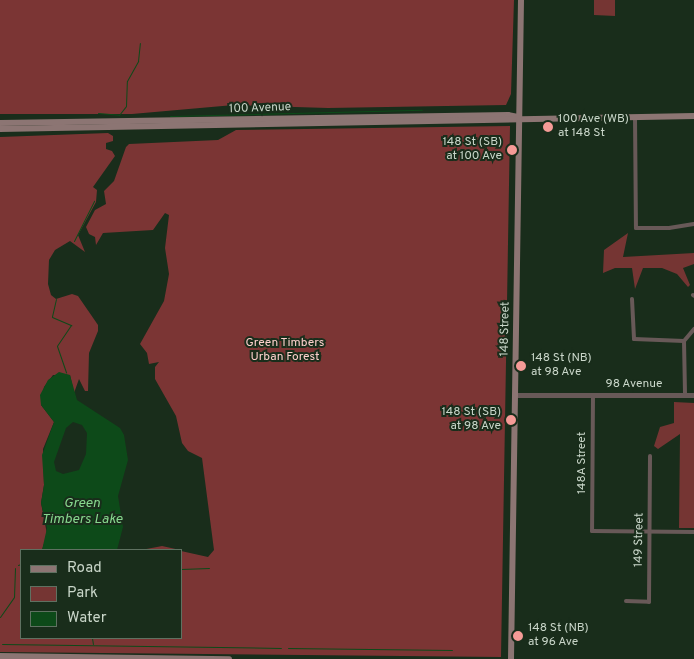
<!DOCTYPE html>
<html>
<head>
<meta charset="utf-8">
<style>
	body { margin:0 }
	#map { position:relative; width:694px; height:659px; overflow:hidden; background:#192d1b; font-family:Overpass,sans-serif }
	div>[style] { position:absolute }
	.green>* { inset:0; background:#753533 }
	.forest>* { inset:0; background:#7b3534 }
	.water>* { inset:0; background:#0d4a19 }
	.stream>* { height:1px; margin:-0.5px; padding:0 0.5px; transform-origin:0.5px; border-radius:0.5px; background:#0d4a19 }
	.minor>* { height:4px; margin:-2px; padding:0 2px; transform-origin:2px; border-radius:2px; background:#685958 }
	.tertiary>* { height:5px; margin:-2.5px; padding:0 2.5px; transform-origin:2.5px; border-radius:2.5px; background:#685958 }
	.secondary>* { height:5.5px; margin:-2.75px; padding:0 2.75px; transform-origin:2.75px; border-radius:2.75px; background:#8c7573 }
	.dots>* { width:14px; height:14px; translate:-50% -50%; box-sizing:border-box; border:2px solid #192d1b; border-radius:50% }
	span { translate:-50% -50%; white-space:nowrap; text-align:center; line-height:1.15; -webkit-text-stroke:4px #192d1b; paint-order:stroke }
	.street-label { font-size:12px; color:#c9d6c9 }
	.poi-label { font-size:12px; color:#c9d6c9 }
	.left { translate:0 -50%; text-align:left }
	.right { translate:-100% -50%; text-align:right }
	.park-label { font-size:12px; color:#fdd0cc }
	.water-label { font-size:14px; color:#87d78e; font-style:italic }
	.legend { position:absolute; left:20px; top:549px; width:162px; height:90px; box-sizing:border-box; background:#192d1b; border:1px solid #5f7161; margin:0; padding:6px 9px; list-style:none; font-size:15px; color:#c9d6c9 }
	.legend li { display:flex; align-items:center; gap:10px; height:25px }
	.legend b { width:25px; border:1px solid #5f7161 }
</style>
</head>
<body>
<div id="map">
	<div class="green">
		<div style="clip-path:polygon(594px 0,615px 0,615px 16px,594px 15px)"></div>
		<div style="clip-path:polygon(628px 233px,623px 257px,694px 253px,694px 264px,683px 268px,690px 285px,688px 287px,677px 274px,662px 268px,643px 268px,635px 289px,632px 268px,615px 268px,603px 273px,604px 250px)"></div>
		<div style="clip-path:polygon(674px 402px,694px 403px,694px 528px,679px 528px,680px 434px,658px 449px,654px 446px,660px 427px,674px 423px)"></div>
	</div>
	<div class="forest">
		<div style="clip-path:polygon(0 0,514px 0,511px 94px,506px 105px,328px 108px,234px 105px,132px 114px,0 114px)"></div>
		<div style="clip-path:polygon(510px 126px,501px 657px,0 652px,0 137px,108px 133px,113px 136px,113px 141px,106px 143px,106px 149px,112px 151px,115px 156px,93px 187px,97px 190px,96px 202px,78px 235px,85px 252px,70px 241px,55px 250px,49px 260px,48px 284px,51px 295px,56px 299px,72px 294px,78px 296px,98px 325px,98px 331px,89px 353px,88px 391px,85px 391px,79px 379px,74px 393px,70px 375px,53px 375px,44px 387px,41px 405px,54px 422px,43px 449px,44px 485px,41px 503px,47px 534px,42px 550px,21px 550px,21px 638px,181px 638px,181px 551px,208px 557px,214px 550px,202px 458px,188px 451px,182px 443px,176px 416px,155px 379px,155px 367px,159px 362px,149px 364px,147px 353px,140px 344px,164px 301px,169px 274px,165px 248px,169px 215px,165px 213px,153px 230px,103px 233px,96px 245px,95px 237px,89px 234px,86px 227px,95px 210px,106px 204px,104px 191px,114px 181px,126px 147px,129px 144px,218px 140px,236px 130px)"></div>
		<div style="clip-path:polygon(162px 546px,180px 550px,141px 550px,157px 547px)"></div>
	</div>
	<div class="water">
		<div style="clip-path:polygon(evenodd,59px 372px,70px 375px,77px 400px,120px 428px,124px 435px,128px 460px,118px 496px,123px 527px,117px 550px,42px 550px,47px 528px,41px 503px,44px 485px,42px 455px,54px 422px,41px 405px,40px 395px,48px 380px,59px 372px,73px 422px,82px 425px,87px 433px,86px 454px,79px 470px,63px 474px,56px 471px,54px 462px,66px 428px,73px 422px)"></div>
	</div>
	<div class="stream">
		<div style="left:98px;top:113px;width:21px;rotate:5deg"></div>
		<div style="left:119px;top:115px;width:11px;rotate:-52deg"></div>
		<div style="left:126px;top:106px;width:25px;rotate:-88deg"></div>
		<div style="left:127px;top:81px;width:23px;rotate:-61deg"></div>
		<div style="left:138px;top:61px;width:18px;rotate:-84deg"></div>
		<div style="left:170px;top:116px;width:252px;rotate:-1.4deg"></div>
		<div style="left:74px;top:241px;width:45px;rotate:-63.4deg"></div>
		<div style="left:56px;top:299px;width:18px;rotate:103deg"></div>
		<div style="left:52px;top:317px;width:21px;rotate:23deg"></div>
		<div style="left:71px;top:325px;width:25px;rotate:124deg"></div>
		<div style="left:57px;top:346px;width:28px;rotate:71deg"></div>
		<div style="left:18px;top:565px;width:3px;rotate:-18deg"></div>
		<div style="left:181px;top:569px;width:28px;rotate:-2deg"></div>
		<div style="left:0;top:617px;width:24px;rotate:-55deg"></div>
		<div style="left:14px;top:597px;width:29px;rotate:-88deg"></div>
		<div style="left:92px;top:638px;width:6px;rotate:81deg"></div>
		<div style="left:2px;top:644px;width:279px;rotate:0.8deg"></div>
		<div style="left:288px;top:648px;width:164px;rotate:0.7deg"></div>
	</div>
	<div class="minor">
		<div style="left:635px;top:117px;width:111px;rotate:89.5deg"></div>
		<div style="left:636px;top:228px;width:33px"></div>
		<div style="left:669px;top:228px;width:25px;rotate:-9deg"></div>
		<div style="left:693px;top:295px;width:1px;rotate:45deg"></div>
		<div style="left:632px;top:299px;width:40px;rotate:87.1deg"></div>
		<div style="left:634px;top:339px;width:50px;rotate:2.3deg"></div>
		<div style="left:684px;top:341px;width:54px;rotate:88.9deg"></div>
		<div style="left:684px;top:341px;width:16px;rotate:-50deg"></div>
		<div style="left:593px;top:395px;width:136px;rotate:90.4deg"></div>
		<div style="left:592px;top:531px;width:102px;rotate:0.6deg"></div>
		<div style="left:626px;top:601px;width:23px;rotate:2deg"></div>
		<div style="left:649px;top:602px;width:146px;rotate:-89.6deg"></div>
	</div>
	<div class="tertiary">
		<div style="left:514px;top:395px;width:180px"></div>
	</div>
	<div class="secondary">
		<div style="left:0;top:123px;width:508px;rotate:-0.9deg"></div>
		<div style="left:508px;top:115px;width:10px;rotate:11deg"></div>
		<div style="left:0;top:129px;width:694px;rotate:-1.07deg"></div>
		<div style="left:0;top:656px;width:229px;rotate:0.8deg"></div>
		<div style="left:511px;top:659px;width:659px;rotate:-89.13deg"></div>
	</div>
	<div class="dots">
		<div style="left:548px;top:127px;background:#f59b97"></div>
		<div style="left:512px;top:150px;background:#f59b97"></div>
		<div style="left:521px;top:366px;background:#f59b97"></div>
		<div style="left:511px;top:420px;background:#f59b97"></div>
		<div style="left:518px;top:636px;background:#f59b97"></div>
	</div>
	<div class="street-label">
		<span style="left:260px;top:109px;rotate:-2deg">100 Avenue</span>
		<span style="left:506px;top:329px;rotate:-89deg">148 Street</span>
		<span style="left:634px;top:385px">98 Avenue</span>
		<span style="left:583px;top:463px;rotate:-90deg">148A Street</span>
		<span style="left:640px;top:540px;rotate:-89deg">149 Street</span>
	</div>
	<div class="poi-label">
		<span class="left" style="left:558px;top:127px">100 Ave (WB)<br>at 148 St</span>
		<span class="right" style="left:502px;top:150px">148 St (SB)<br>at 100 Ave</span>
		<span class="left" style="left:531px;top:366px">148 St (NB)<br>at 98 Ave</span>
		<span class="right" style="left:501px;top:420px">148 St (SB)<br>at 98 Ave</span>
		<span class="left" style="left:528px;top:636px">148 St (NB)<br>at 96 Ave</span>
	</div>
	<div class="park-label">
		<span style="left:285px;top:351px">Green Timbers<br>Urban Forest</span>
	</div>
	<div class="water-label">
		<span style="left:82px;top:512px">Green<br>Timbers Lake</span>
	</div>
	<ul class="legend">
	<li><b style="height:6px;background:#8c7573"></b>Road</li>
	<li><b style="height:14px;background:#753533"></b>Park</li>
	<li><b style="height:14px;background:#0d4a19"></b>Water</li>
	</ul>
</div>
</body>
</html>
